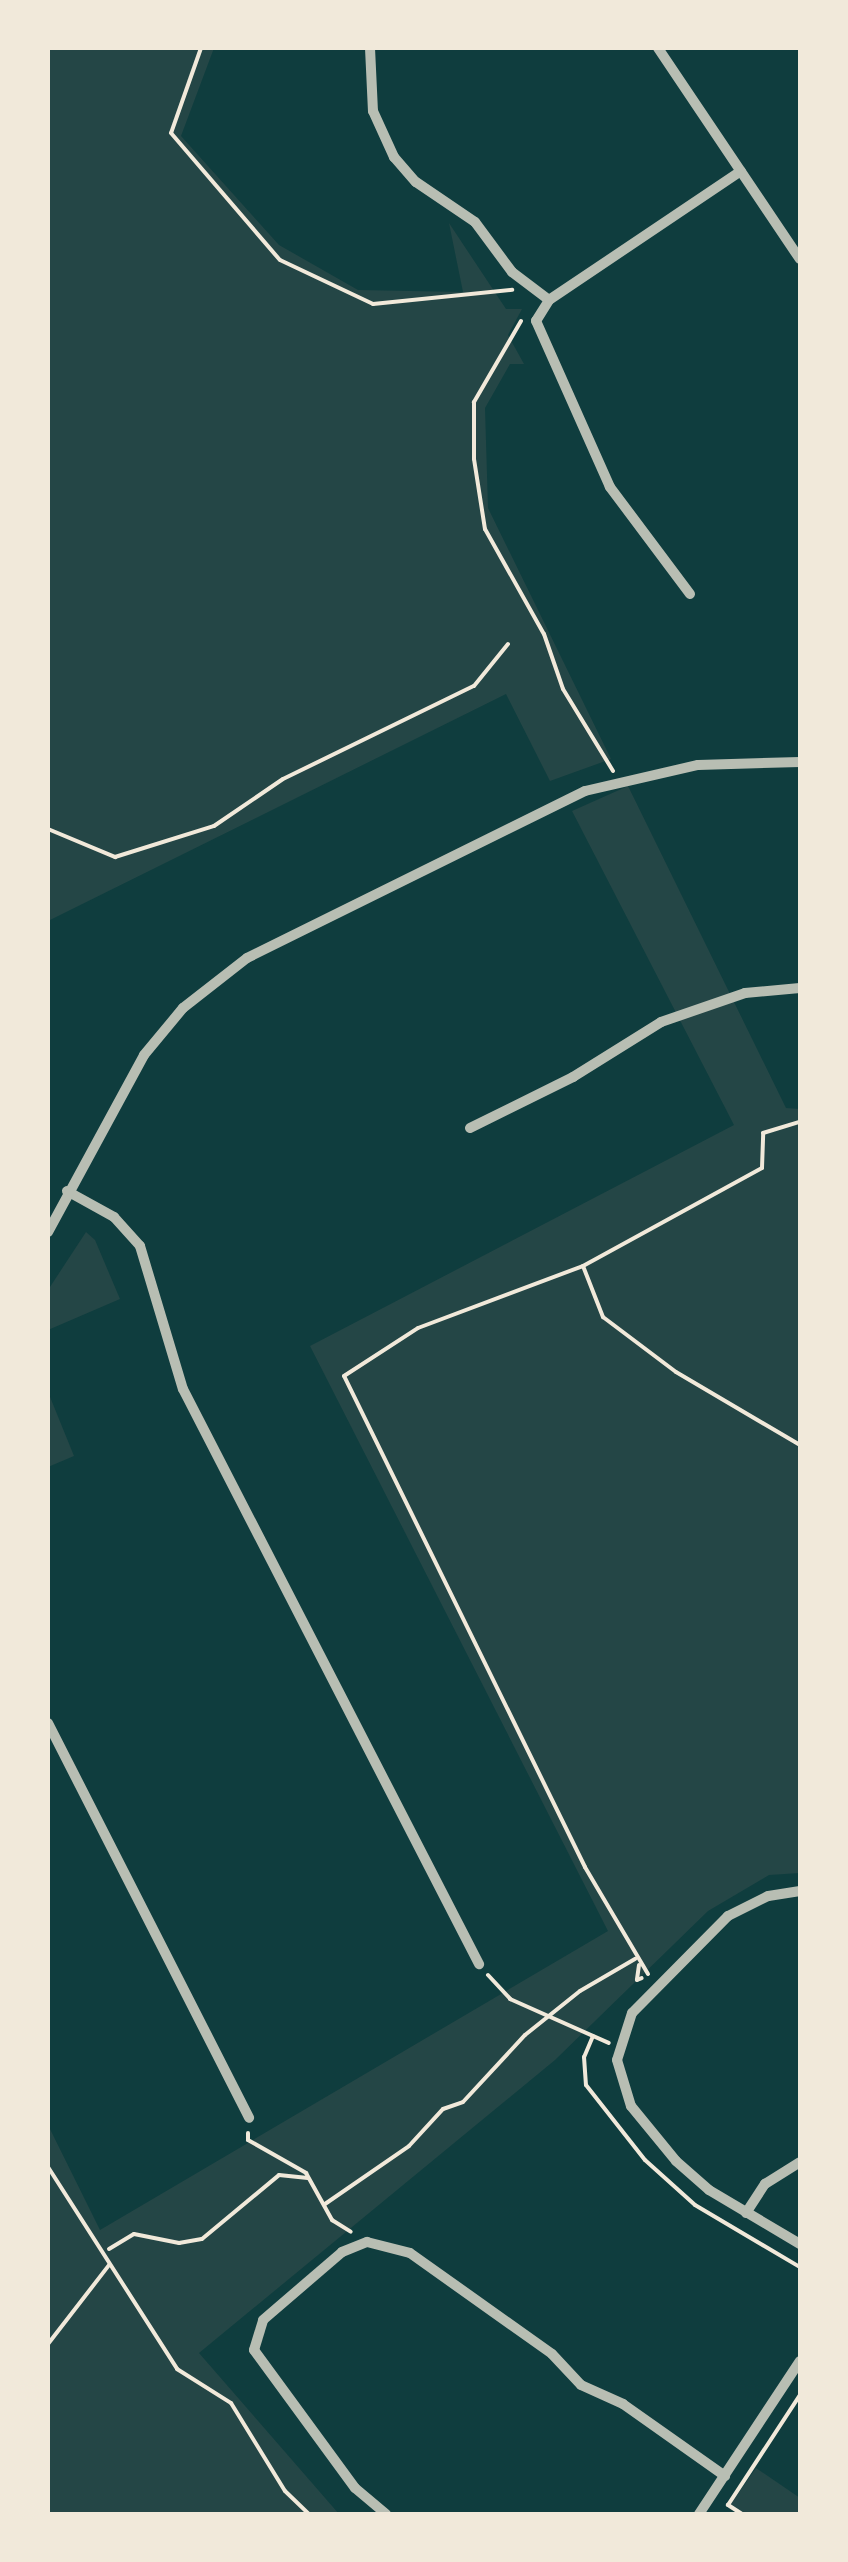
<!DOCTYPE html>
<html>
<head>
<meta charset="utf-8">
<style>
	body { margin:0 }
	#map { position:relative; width:848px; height:2562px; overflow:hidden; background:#0f3d3e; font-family:Poppins,sans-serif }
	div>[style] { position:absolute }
	.green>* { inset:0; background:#244646 }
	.path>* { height:4px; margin:-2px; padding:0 2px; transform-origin:2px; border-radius:2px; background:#f1e9da }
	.minor>* { height:10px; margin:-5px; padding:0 5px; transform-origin:5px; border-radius:5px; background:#b8beb3 }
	span { translate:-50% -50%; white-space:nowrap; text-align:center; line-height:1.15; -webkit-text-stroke:8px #f1e9da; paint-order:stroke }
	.frame { position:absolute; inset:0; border:50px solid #f1e9da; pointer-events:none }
</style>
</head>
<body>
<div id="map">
	<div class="green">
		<div style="clip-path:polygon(48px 48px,214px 48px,181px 136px,279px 245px,358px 290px,463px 292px,449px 223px,506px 309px,522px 309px,508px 335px,524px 364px,510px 364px,485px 408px,488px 508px,611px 759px,550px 781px,506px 694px,48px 921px)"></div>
		<div style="clip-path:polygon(628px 786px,786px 1108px,800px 1109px,800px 1873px,769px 1875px,708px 1911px,555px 2060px,199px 2353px,339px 2514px,48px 2514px,48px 2125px,100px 2230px,608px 1931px,310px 1346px,734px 1125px,572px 811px)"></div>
		<div style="clip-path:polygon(86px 1232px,95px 1240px,120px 1299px,48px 1330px,48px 1290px)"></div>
		<div style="clip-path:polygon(48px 1392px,74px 1456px,48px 1467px)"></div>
		<div style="clip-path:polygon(756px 2468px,800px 2498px,800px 2514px,738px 2514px,728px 2508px)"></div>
	</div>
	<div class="path">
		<div style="left:201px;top:48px;width:90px;rotate:109.4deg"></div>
		<div style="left:171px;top:133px;width:167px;rotate:49.4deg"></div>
		<div style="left:280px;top:260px;width:103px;rotate:25.3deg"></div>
		<div style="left:373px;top:304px;width:140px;rotate:-5.8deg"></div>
		<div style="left:521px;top:321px;width:94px;rotate:120.1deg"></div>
		<div style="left:474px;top:402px;width:57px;rotate:90deg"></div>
		<div style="left:474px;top:459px;width:71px;rotate:81.1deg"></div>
		<div style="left:485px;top:529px;width:120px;rotate:60.7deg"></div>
		<div style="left:544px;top:634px;width:58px;rotate:70.9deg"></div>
		<div style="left:563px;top:689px;width:96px;rotate:58.6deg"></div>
		<div style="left:48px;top:422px;width:4px;rotate:90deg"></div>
		<div style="left:48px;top:829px;width:73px;rotate:22.7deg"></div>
		<div style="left:115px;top:857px;width:104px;rotate:-17.4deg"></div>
		<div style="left:214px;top:826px;width:83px;rotate:-34.3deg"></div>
		<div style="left:283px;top:779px;width:212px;rotate:-26deg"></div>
		<div style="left:474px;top:686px;width:54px;rotate:-51deg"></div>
		<div style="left:583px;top:1266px;width:55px;rotate:68.6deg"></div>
		<div style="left:603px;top:1317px;width:91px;rotate:37deg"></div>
		<div style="left:676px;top:1372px;width:144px;rotate:30.5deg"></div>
		<div style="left:639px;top:1965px;width:15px;rotate:98deg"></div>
		<div style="left:637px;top:1980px;width:5px;rotate:-22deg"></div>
		<div style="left:648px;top:1974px;width:124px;rotate:-120.5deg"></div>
		<div style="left:585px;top:1867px;width:547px;rotate:-116.14deg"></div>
		<div style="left:344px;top:1376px;width:88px;rotate:-33deg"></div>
		<div style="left:418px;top:1328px;width:176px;rotate:-20.6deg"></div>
		<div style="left:583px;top:1266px;width:204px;rotate:-28.7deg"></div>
		<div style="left:762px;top:1168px;width:35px;rotate:-88deg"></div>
		<div style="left:763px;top:1133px;width:39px;rotate:-17deg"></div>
		<div style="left:488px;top:1975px;width:33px;rotate:47deg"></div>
		<div style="left:510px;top:1999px;width:108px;rotate:24deg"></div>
		<div style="left:593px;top:2036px;width:23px;rotate:113deg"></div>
		<div style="left:584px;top:2057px;width:28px;rotate:86deg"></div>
		<div style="left:586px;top:2085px;width:95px;rotate:51.8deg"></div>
		<div style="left:645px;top:2160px;width:67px;rotate:42deg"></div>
		<div style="left:695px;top:2205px;width:122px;rotate:30.6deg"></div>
		<div style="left:248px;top:2133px;width:7px;rotate:90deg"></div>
		<div style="left:248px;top:2140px;width:67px;rotate:29.6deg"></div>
		<div style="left:306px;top:2173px;width:54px;rotate:61deg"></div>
		<div style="left:332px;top:2220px;width:22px;rotate:32deg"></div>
		<div style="left:48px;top:2167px;width:240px;rotate:57.4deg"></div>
		<div style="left:177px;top:2369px;width:64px;rotate:32.2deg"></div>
		<div style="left:231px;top:2403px;width:103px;rotate:58.5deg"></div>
		<div style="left:285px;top:2491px;width:33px;rotate:44deg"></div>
		<div style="left:325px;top:2204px;width:102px;rotate:-34.6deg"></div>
		<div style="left:409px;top:2146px;width:50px;rotate:-47.4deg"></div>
		<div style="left:443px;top:2109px;width:21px;rotate:-19deg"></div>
		<div style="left:463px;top:2102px;width:91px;rotate:-47.2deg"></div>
		<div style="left:525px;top:2035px;width:70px;rotate:-38.7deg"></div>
		<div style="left:580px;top:1991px;width:64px;rotate:-30.2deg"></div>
		<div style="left:109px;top:2249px;width:29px;rotate:-31deg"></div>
		<div style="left:134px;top:2234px;width:46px;rotate:11.3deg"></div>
		<div style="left:179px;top:2243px;width:23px;rotate:-10deg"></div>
		<div style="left:202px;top:2239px;width:100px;rotate:-39.7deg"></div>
		<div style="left:279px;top:2175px;width:29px;rotate:6deg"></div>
		<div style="left:48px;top:2344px;width:100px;rotate:-52.3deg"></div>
		<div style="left:742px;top:2514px;width:17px;rotate:-147deg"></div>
		<div style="left:728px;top:2505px;width:131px;rotate:-56.8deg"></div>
	</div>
	<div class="minor">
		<div style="left:370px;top:48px;width:63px;rotate:87.3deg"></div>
		<div style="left:373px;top:111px;width:51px;rotate:65.5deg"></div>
		<div style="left:394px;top:157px;width:33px;rotate:49deg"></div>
		<div style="left:416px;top:182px;width:71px;rotate:34.1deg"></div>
		<div style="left:475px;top:222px;width:62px;rotate:53.5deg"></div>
		<div style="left:512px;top:272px;width:46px;rotate:37.1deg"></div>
		<div style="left:658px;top:48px;width:254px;rotate:56.1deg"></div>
		<div style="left:690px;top:594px;width:134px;rotate:-126.8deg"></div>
		<div style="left:610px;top:487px;width:182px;rotate:-114deg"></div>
		<div style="left:536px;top:321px;width:25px;rotate:-58deg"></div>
		<div style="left:549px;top:300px;width:231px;rotate:-33.9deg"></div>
		<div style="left:470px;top:1128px;width:115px;rotate:-26.3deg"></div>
		<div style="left:573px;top:1077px;width:104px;rotate:-32deg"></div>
		<div style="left:661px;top:1022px;width:89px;rotate:-19deg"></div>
		<div style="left:745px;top:993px;width:55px;rotate:-5.2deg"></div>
		<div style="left:67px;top:1191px;width:54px;rotate:29deg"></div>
		<div style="left:114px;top:1217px;width:39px;rotate:48deg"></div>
		<div style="left:140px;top:1246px;width:149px;rotate:73.3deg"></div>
		<div style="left:183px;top:1389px;width:647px;rotate:62.76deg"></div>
		<div style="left:48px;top:1232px;width:201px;rotate:-61.5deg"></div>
		<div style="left:144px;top:1055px;width:61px;rotate:-50.3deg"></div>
		<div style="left:183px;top:1008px;width:81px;rotate:-38deg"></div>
		<div style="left:247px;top:958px;width:377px;rotate:-26.3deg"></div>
		<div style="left:585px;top:791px;width:116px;rotate:-13deg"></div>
		<div style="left:698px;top:765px;width:102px;rotate:-1.7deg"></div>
		<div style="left:48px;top:1723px;width:443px;rotate:63deg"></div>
		<div style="left:800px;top:1891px;width:32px;rotate:171deg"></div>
		<div style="left:768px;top:1896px;width:45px;rotate:153.4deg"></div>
		<div style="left:728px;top:1916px;width:136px;rotate:134.7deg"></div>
		<div style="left:632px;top:2013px;width:49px;rotate:107.7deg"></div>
		<div style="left:617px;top:2060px;width:48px;rotate:73.1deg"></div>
		<div style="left:631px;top:2106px;width:71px;rotate:50.7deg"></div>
		<div style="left:676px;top:2161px;width:44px;rotate:41.3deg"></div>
		<div style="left:709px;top:2190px;width:106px;rotate:30.7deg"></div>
		<div style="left:746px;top:2213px;width:35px;rotate:-57deg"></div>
		<div style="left:765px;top:2184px;width:41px;rotate:-32.2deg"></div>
		<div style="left:386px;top:2514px;width:40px;rotate:-140deg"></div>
		<div style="left:355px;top:2488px;width:171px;rotate:-126.2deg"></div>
		<div style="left:254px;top:2350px;width:31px;rotate:-73deg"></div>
		<div style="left:263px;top:2320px;width:104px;rotate:-40.7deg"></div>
		<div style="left:342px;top:2252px;width:27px;rotate:-22deg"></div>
		<div style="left:367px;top:2242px;width:44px;rotate:14.3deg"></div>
		<div style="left:410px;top:2253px;width:174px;rotate:35.4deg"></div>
		<div style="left:552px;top:2354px;width:42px;rotate:46.9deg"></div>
		<div style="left:581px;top:2385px;width:46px;rotate:24.3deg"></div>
		<div style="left:623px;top:2404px;width:125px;rotate:35.2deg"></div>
		<div style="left:699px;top:2514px;width:183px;rotate:-56.6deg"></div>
	</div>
	<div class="frame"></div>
</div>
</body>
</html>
